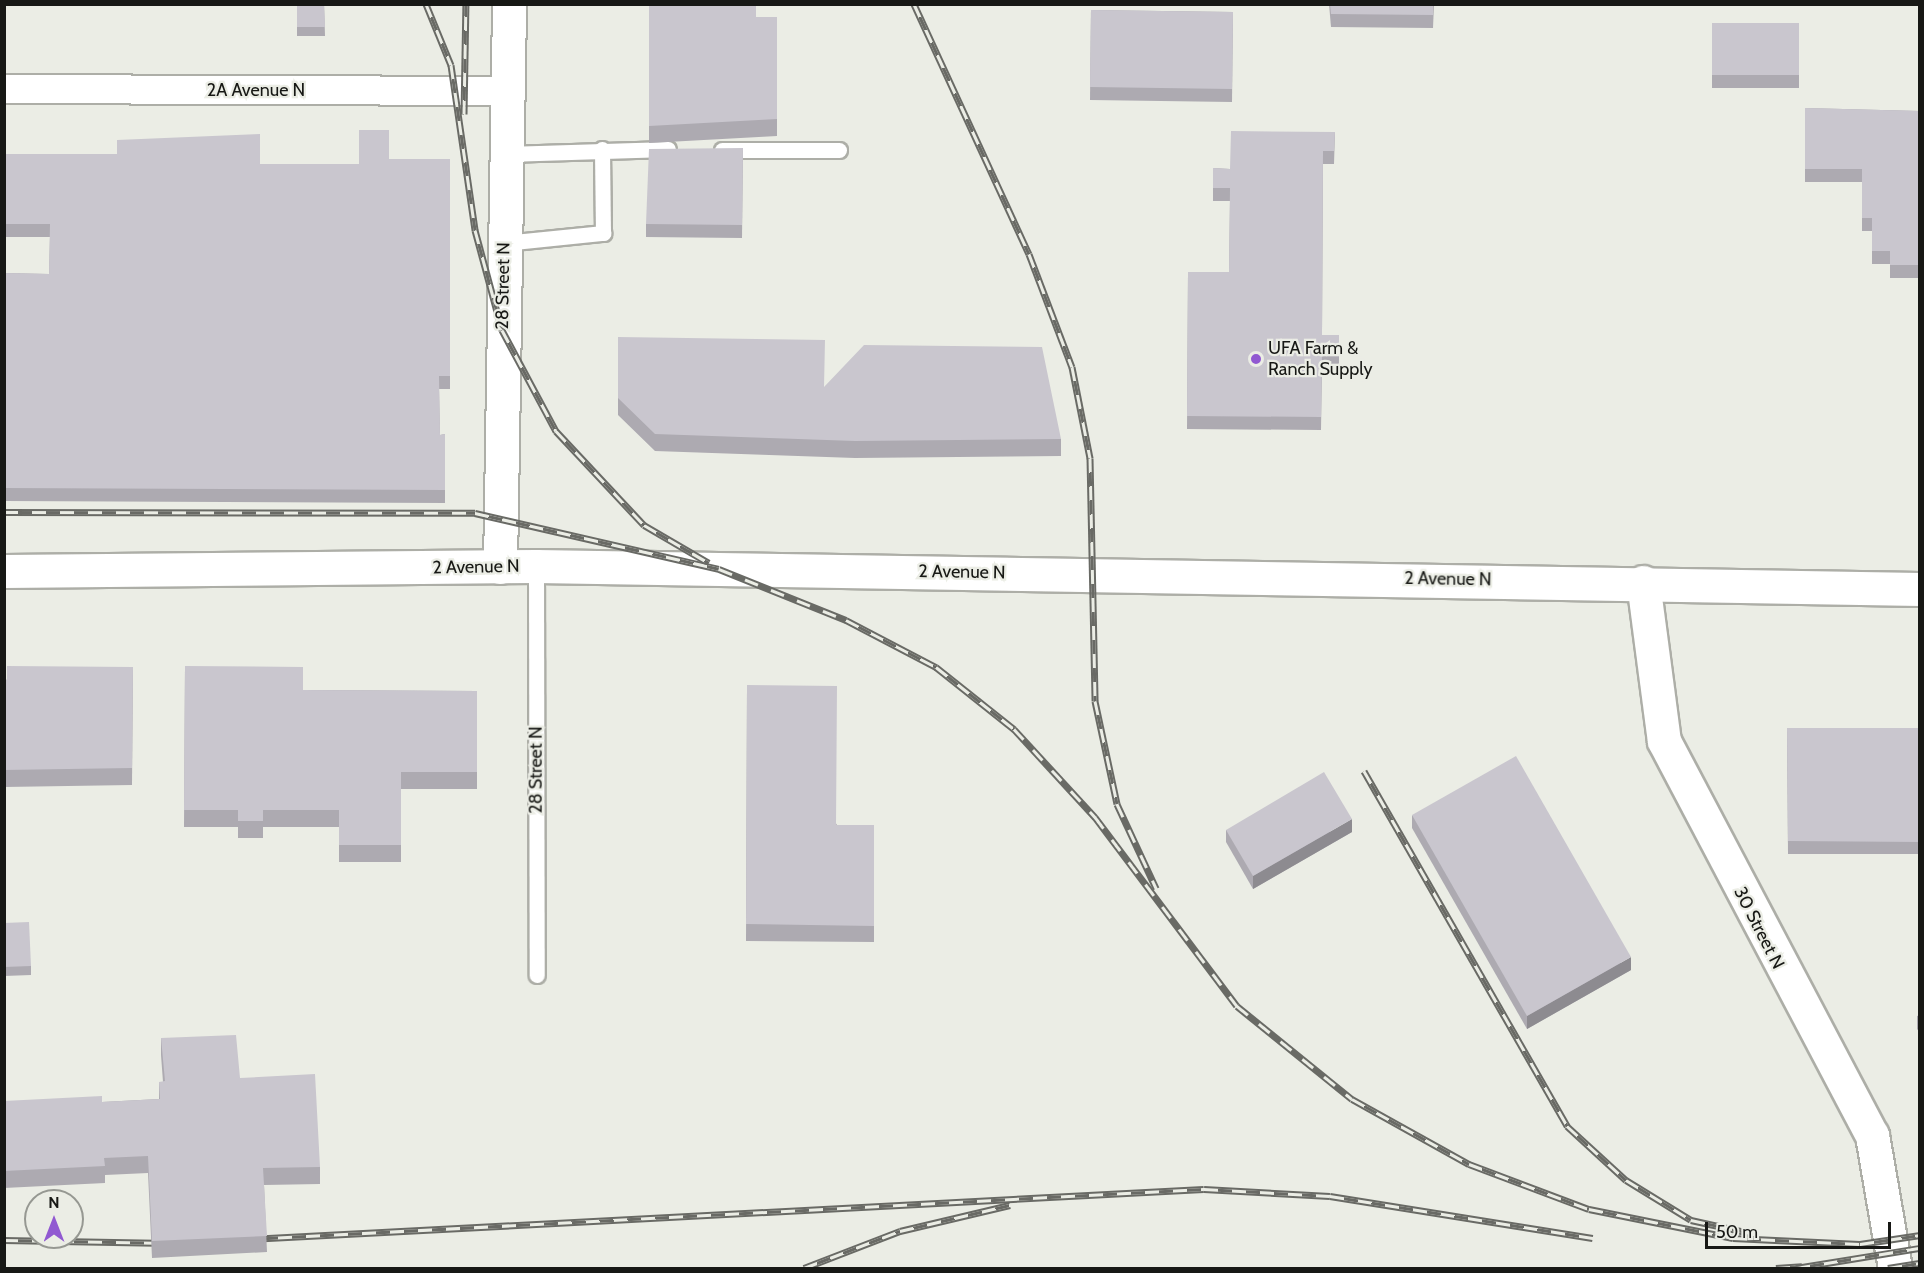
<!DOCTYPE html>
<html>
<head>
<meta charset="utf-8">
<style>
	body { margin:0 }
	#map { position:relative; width:1924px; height:1273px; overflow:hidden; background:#ebede5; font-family:Cabin,sans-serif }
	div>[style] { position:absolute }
	.roads { filter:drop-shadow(2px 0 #adaea7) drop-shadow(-2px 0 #adaea7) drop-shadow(0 2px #adaea7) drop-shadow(0 -2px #adaea7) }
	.lane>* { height:15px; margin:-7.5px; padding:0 7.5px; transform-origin:7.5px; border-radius:7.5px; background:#fff }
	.street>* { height:28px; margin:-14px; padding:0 14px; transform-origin:14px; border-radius:14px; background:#fff }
	.secondary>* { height:33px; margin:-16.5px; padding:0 16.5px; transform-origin:16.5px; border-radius:16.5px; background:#fff }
	.rail>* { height:7px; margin-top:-3.5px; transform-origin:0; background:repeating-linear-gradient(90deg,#ebede5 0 14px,#696a65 0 28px); box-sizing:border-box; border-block:2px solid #696a65 }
	.wall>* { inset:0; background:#adaab1 }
	.shaded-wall>* { inset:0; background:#8d8b90 }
	.building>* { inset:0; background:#c9c6ce }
	.dots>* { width:16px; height:16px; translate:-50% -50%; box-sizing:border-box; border:3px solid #ebede5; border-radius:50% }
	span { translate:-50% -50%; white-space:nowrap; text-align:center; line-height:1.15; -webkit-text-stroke:4.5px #ebede5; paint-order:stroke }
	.street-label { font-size:18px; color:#171815 }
	.poi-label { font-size:18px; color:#171815 }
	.left { translate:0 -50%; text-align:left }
	.frame { position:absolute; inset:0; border:6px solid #171815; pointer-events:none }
	.north { position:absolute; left:24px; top:1189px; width:60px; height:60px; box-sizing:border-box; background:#ebede5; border:2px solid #969892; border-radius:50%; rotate:0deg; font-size:16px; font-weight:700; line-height:24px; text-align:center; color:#171815 }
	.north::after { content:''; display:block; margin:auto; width:21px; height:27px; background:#9159d1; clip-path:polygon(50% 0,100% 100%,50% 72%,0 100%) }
	.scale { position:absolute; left:1705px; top:1222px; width:186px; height:27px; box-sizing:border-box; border:3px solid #171815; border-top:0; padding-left:8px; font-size:18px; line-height:21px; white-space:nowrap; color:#171815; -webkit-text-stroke:4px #ebede5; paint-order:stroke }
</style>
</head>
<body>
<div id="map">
	<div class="roads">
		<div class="lane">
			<div style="left:722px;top:150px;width:117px"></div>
			<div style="left:506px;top:154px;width:162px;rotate:-1.8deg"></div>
			<div style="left:504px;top:243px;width:100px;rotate:-5.8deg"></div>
			<div style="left:603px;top:233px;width:84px;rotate:-90.7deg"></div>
			<div style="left:536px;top:566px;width:409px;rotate:89.9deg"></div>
		</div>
		<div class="street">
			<div style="left:4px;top:89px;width:503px;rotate:0.23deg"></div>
		</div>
		<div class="secondary">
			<div style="left:500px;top:567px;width:563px;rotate:-89.08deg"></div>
			<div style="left:4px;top:571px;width:532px;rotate:-0.54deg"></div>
			<div style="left:536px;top:566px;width:1384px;rotate:0.95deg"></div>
			<div style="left:1643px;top:582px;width:160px;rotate:82.5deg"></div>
			<div style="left:1664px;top:741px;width:446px;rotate:62.2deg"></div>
			<div style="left:1872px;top:1135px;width:135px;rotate:80.2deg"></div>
		</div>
	</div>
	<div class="rail">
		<div style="left:426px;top:4px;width:66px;rotate:67.7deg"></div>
		<div style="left:451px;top:65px;width:167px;rotate:81.7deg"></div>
		<div style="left:475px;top:230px;width:104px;rotate:74.9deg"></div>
		<div style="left:502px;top:330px;width:115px;rotate:61.9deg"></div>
		<div style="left:556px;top:431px;width:129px;rotate:46.9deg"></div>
		<div style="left:644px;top:525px;width:75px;rotate:30.3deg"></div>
		<div style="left:914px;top:4px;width:275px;rotate:65.3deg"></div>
		<div style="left:1029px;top:254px;width:121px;rotate:69.2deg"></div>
		<div style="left:1072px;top:367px;width:93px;rotate:78.8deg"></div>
		<div style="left:1090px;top:458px;width:243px;rotate:88.8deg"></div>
		<div style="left:1095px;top:701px;width:105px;rotate:77.9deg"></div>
		<div style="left:1117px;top:804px;width:93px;rotate:65.1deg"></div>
		<div style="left:464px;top:114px;width:110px;rotate:-89deg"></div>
		<div style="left:4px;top:512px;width:471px;rotate:0.1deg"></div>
		<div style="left:475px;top:513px;width:250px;rotate:12.9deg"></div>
		<div style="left:719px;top:569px;width:137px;rotate:21.9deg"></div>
		<div style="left:846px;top:620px;width:102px;rotate:27.6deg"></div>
		<div style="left:936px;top:667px;width:100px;rotate:38.5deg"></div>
		<div style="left:1014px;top:729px;width:120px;rotate:47.4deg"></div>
		<div style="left:1095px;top:817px;width:236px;rotate:53.1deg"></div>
		<div style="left:1237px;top:1006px;width:148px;rotate:39deg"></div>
		<div style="left:1352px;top:1099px;width:134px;rotate:29.1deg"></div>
		<div style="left:1469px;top:1164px;width:128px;rotate:20.6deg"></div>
		<div style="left:1589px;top:1209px;width:147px;rotate:11.4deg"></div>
		<div style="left:1733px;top:1238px;width:127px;rotate:2.7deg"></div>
		<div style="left:1860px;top:1244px;width:61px;rotate:-8.5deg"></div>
		<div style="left:1364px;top:771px;width:409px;rotate:60.2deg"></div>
		<div style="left:1567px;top:1126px;width:80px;rotate:42.5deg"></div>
		<div style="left:1626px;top:1180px;width:76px;rotate:31.6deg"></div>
		<div style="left:1691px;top:1220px;width:60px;rotate:12.4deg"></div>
		<div style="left:250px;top:1239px;width:955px;rotate:-3deg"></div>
		<div style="left:1204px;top:1189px;width:126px;rotate:3.2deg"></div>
		<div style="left:1330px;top:1196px;width:266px;rotate:9.1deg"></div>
		<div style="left:4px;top:1240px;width:165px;rotate:1deg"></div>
		<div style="left:804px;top:1268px;width:103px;rotate:-21.1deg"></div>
		<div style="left:900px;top:1231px;width:113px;rotate:-13.3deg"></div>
		<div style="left:1776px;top:1268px;width:26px;rotate:-4deg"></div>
		<div style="left:1796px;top:1268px;width:126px;rotate:-9.2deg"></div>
		<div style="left:1888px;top:1268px;width:32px;rotate:-9deg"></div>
	</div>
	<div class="wall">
		<div style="clip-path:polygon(297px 4px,324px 4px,325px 36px,297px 36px)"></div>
		<div style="clip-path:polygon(649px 4px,756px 17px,777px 17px,777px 136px,649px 143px)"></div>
		<div style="clip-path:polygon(1329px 4px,1434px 4px,1433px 28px,1331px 27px)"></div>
		<div style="clip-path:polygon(1091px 10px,1233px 12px,1232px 102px,1090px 100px)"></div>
		<div style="clip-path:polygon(1712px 23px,1799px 23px,1799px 88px,1712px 88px)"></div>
		<div style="clip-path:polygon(1805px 108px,1920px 111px,1920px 278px,1890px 278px,1890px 264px,1872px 264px,1872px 231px,1862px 231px,1862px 182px,1805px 182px)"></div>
		<div style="clip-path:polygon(1335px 132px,1334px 164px,1323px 164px,1322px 335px,1339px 335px,1339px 368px,1322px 367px,1321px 430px,1187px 429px,1188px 272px,1229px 272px,1230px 201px,1213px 201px,1213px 168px,1230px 169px)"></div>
		<div style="clip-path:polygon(743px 148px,742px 238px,646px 237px,646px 224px)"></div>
		<div style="clip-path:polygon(4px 154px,260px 164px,359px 164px,389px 159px,450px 159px,450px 389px,439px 389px,440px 435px,445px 434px,445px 503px,4px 501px,4px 273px,49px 274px,50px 237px,4px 237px)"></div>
		<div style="clip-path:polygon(618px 337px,824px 387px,1061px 439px,1061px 456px,855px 458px,655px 451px,618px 415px)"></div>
		<div style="clip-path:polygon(185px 666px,303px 690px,477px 691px,477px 789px,401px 789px,401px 862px,339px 862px,339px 827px,263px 827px,263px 838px,238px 838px,238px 827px,184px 827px)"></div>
		<div style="clip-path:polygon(133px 667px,132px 785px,4px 787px,4px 680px)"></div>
		<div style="clip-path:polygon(747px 685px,837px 825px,874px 825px,874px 942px,746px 941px)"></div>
		<div style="clip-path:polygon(1787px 728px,1920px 728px,1920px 854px,1788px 854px)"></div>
		<div style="clip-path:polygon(1412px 815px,1631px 970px,1527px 1029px,1412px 828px)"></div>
		<div style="clip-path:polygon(1226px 830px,1352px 832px,1253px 889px,1226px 842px)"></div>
		<div style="clip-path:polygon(4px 923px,31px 966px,31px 975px,4px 976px)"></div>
		<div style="clip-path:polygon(1920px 949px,1920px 964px,1919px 963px,1919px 950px)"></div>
		<div style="clip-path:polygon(1920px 1015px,1920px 1033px,1917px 1029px,1917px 1016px)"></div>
		<div style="clip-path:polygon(161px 1038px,240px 1078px,320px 1167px,320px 1184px,264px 1185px,267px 1252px,152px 1258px,148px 1173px,105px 1175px,105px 1183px,4px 1188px,4px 1101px,102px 1102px,159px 1099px,159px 1082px,163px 1082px,161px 1055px)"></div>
	</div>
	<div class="shaded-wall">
		<div style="clip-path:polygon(1352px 819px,1352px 832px,1253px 889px,1253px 876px)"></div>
		<div style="clip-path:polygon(1631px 957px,1631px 970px,1527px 1029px,1527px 1016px)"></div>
	</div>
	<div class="building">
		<div style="clip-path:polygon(297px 4px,324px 4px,325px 27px,297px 27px)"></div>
		<div style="clip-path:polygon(649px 4px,756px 4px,756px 17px,777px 17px,777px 119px,649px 126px)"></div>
		<div style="clip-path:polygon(1330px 4px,1433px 4px,1433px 15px,1331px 14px)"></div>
		<div style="clip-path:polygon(1091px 10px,1233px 12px,1232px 89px,1090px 87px)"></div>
		<div style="clip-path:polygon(1712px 23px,1799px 23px,1799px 75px,1712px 75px)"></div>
		<div style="clip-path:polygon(1805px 108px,1920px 111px,1920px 265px,1890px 265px,1890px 251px,1872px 251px,1872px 218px,1862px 218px,1862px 169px,1805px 169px)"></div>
		<div style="clip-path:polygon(359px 130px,389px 130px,389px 159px,450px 159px,450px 376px,439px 376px,440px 435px,445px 434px,445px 490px,4px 488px,4px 273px,49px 274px,50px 224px,4px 224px,4px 154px,117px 154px,117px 140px,260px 134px,260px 164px,359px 164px)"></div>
		<div style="clip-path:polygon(1231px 131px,1335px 132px,1334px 151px,1323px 151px,1322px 335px,1339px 335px,1339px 355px,1322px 354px,1321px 417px,1187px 416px,1188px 272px,1229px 272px,1230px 188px,1213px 188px,1213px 168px,1230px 169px)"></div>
		<div style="clip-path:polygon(743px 148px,742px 225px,646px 224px,649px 149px)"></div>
		<div style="clip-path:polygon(618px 337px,825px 340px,824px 387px,864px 345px,1042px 347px,1061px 439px,855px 441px,655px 434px,618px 398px)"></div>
		<div style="clip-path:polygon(7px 666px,133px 667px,132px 768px,4px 770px,4px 680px,7px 680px)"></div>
		<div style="clip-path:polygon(185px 666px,303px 667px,303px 690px,477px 691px,477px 772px,401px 772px,401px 845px,339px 845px,339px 810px,263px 810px,263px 821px,238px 821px,238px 810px,184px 810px)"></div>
		<div style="clip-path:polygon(747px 685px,837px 686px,836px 825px,874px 825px,874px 926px,746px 924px)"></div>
		<div style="clip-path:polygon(1787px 728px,1920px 728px,1920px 842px,1788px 841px)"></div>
		<div style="clip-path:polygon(1516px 756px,1631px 957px,1527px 1016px,1412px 815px)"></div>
		<div style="clip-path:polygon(1324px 772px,1352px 819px,1253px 876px,1226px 830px)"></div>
		<div style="clip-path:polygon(29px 922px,31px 966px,4px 967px,4px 923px)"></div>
		<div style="clip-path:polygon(236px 1035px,240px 1078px,315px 1074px,320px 1167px,263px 1168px,267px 1236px,152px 1241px,148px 1156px,104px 1158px,105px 1166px,4px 1171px,4px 1101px,102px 1096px,102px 1102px,160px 1099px,159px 1082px,165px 1081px,161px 1038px)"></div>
	</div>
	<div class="dots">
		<div style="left:1256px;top:359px;background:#9159d1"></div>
	</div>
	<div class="street-label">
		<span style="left:256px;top:90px">2A Avenue N</span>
		<span style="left:503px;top:286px;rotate:-89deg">28 Street N</span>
		<span style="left:476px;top:567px;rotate:-1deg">2 Avenue N</span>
		<span style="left:962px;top:572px;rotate:1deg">2 Avenue N</span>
		<span style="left:1448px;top:579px;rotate:1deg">2 Avenue N</span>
		<span style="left:536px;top:770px;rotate:-90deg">28 Street N</span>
		<span style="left:1759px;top:928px;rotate:63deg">30 Street N</span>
	</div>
	<div class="poi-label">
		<span class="left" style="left:1268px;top:359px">UFA Farm &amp;<br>Ranch Supply</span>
	</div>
	<div class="frame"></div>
	<div class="north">N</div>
	<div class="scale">50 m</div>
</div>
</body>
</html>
